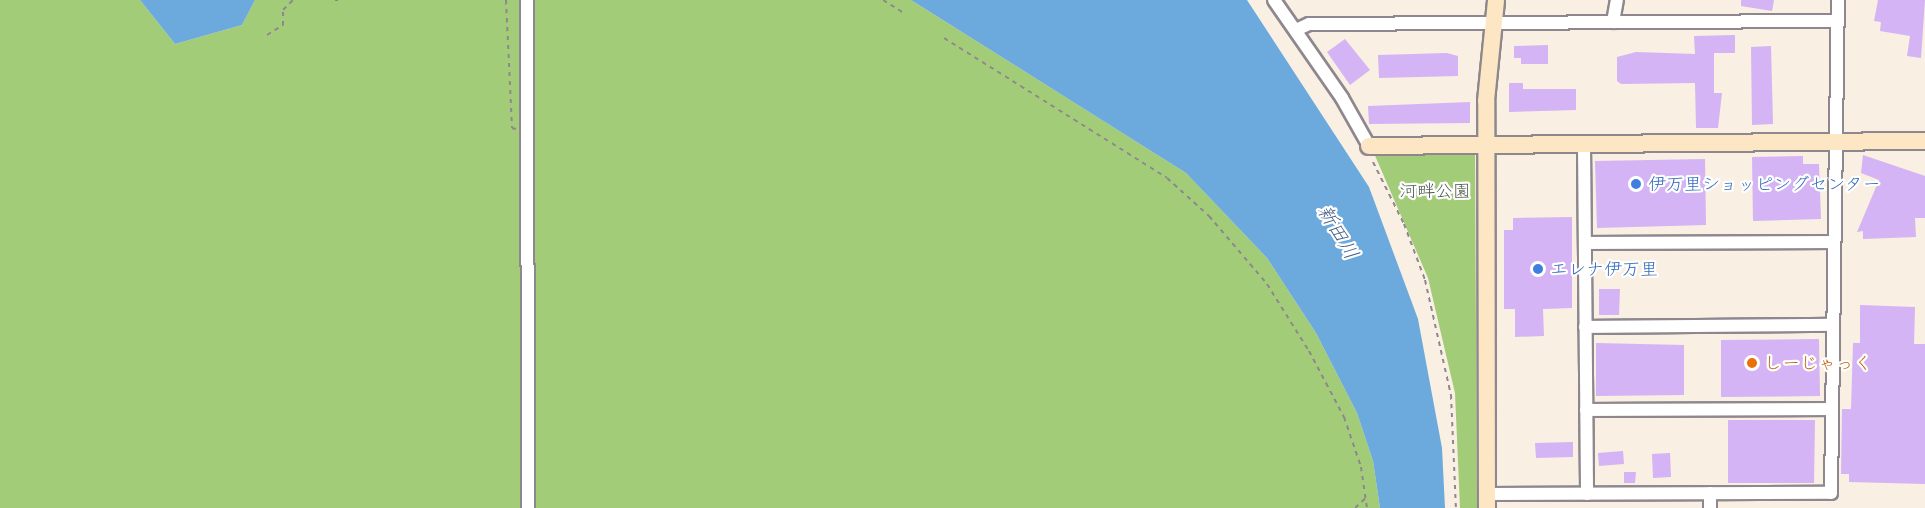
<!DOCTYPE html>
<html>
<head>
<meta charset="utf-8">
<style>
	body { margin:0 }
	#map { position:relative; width:1925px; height:508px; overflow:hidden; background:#f9efe2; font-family:"Shantell Sans","Klee One",sans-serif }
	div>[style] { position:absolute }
	.green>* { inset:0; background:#a2cc78 }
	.water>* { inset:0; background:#6caade }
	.building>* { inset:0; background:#d4b4f4 }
	.path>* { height:2px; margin-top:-1px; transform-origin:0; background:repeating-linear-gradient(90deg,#8e888e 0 4.5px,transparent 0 9px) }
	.roads { filter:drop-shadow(2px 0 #8e888e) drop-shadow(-2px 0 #8e888e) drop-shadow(0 2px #8e888e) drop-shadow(0 -2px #8e888e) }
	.street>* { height:12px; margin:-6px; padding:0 6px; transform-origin:6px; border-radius:6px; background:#fff }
	.secondary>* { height:16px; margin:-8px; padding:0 8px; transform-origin:8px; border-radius:8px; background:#fce6c4 }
	.dots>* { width:16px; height:16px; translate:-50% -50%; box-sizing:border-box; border:3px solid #fff; border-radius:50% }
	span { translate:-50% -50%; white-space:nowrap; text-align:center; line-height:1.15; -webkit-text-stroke:4.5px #fff; paint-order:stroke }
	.shop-label { font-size:18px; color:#366cbe }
	.left { translate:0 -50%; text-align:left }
	.park-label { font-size:18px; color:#4f5e50 }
	.food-label { font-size:18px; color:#c56008 }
	.water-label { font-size:20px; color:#435f84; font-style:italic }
</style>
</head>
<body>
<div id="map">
	<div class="green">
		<div style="clip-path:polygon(0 0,140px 0,175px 44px,242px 25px,255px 0,911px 0,1186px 173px,1267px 258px,1316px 333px,1357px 413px,1373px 461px,1380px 508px,0 508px)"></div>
		<div style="clip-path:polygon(1373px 151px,1475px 151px,1477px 508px,1460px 508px,1455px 393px,1428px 278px)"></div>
	</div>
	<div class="water">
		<div style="clip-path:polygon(140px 0,255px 0,242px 25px,175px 44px)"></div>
		<div style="clip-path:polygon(911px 0,1247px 0,1369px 187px,1418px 319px,1442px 448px,1445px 508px,1380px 508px,1373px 461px,1357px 413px,1316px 333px,1267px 258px,1186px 173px)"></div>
	</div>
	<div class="building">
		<div style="clip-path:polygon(1741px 0,1774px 0,1772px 11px,1741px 6px)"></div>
		<div style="clip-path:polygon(1878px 0,1925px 0,1921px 58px,1907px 56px,1910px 36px,1880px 31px,1881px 22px,1874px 21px)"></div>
		<div style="clip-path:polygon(1735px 35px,1735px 53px,1714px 53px,1714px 93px,1722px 93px,1718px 128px,1696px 128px,1695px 83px,1621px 84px,1617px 81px,1617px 57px,1636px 52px,1695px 54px,1694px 36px)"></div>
		<div style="clip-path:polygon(1345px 39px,1370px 70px,1350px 85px,1327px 52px)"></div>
		<div style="clip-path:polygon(1548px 45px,1548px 64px,1521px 64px,1521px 58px,1514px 58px,1514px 46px)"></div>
		<div style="clip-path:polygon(1771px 46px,1773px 124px,1752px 125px,1751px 47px)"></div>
		<div style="clip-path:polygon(1447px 53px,1458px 56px,1458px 76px,1379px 78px,1378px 55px)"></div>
		<div style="clip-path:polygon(1509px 83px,1523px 83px,1523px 89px,1576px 89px,1576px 110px,1509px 112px)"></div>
		<div style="clip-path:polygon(1470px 102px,1470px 123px,1369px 124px,1368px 106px)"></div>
		<div style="clip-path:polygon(1863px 155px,1925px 176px,1925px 218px,1915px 218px,1916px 237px,1863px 239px,1863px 231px,1857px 232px,1879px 180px,1861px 173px)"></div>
		<div style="clip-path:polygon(1803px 156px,1803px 164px,1819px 164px,1821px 219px,1753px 221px,1752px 157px)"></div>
		<div style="clip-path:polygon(1705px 159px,1706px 225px,1597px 228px,1595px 161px)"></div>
		<div style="clip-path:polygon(1572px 217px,1572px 308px,1543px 309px,1544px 336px,1515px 337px,1515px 309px,1504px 309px,1504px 230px,1513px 230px,1513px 218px)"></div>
		<div style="clip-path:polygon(1599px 289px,1620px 289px,1619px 315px,1599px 315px)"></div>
		<div style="clip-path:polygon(1860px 305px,1915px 307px,1914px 344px,1925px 344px,1925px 484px,1849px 482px,1849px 474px,1841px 474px,1842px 409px,1851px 409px,1853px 343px,1860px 343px)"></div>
		<div style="clip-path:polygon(1819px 339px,1820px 396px,1721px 397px,1721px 340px)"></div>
		<div style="clip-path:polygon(1596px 343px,1684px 345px,1684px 395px,1596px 396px)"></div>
		<div style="clip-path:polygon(1728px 420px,1815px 420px,1814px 483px,1728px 483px)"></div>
		<div style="clip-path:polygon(1573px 442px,1573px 457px,1536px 458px,1535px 443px)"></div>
		<div style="clip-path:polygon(1623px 451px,1624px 464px,1599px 466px,1598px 453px)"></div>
		<div style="clip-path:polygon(1670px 453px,1671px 477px,1653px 478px,1652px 454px)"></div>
		<div style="clip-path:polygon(1624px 472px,1636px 472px,1635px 483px,1624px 483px)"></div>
	</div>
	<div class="path">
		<div style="left:335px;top:0;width:3px"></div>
		<div style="left:506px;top:0;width:128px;rotate:87.3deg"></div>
		<div style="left:512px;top:128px;width:4px;rotate:14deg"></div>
		<div style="left:883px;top:0;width:25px;rotate:32deg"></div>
		<div style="left:267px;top:35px;width:19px;rotate:-32deg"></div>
		<div style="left:283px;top:25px;width:15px;rotate:-90deg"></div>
		<div style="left:283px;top:10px;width:14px;rotate:-45deg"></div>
		<div style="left:944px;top:38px;width:263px;rotate:32.1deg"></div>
		<div style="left:1167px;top:178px;width:57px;rotate:42.1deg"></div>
		<div style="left:1209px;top:216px;width:89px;rotate:49.5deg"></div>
		<div style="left:1267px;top:284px;width:79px;rotate:57.9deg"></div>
		<div style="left:1309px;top:351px;width:75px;rotate:62.1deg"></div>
		<div style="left:1344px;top:417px;width:53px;rotate:71.2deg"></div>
		<div style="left:1361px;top:467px;width:41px;rotate:81.7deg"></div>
		<div style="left:1373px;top:162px;width:69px;rotate:63.4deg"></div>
		<div style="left:1404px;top:224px;width:60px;rotate:69.4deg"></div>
		<div style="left:1425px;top:280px;width:118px;rotate:77.3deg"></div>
		<div style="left:1451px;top:395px;width:113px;rotate:87.5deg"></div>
		<div style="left:1355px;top:508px;width:16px;rotate:-43deg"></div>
	</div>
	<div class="roads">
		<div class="street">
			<div style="left:527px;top:0;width:508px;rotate:89.89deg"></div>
			<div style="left:1274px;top:0;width:119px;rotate:55.2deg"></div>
			<div style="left:1342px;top:98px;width:55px;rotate:60.6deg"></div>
			<div style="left:1613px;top:22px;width:22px;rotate:-80deg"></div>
			<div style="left:1296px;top:30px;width:14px;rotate:-25deg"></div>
			<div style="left:1309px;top:24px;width:527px;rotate:-0.33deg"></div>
			<div style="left:1584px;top:144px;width:350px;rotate:89.5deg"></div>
			<div style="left:1585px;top:243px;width:249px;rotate:-0.2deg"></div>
			<div style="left:1585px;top:327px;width:248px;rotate:-0.5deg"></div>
			<div style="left:1586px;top:410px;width:246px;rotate:-0.2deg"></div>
			<div style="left:1710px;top:493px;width:15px;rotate:90deg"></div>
			<div style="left:1487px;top:494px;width:344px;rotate:-0.2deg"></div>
			<div style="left:1831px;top:493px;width:493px;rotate:-89.2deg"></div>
		</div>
		<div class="secondary">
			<div style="left:1369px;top:146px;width:556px;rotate:-0.52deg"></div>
			<div style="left:1487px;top:508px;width:407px;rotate:-90.1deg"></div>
			<div style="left:1486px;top:101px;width:101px;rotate:-84.3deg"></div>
		</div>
	</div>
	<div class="dots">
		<div style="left:1636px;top:184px;background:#3f7fe0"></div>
		<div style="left:1538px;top:269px;background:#3f7fe0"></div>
		<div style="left:1752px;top:363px;background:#e8710a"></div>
	</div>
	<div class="shop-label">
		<span class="left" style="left:1648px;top:184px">伊万里ショッピングセンター</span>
		<span class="left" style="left:1550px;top:269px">エレナ伊万里</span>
	</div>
	<div class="park-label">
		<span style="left:1435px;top:191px">河畔公園</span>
	</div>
	<div class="food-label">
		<span class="left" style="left:1764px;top:363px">しーじゃっく</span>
	</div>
	<div class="water-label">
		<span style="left:1338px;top:232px;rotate:59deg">新田川</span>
	</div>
</div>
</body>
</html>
